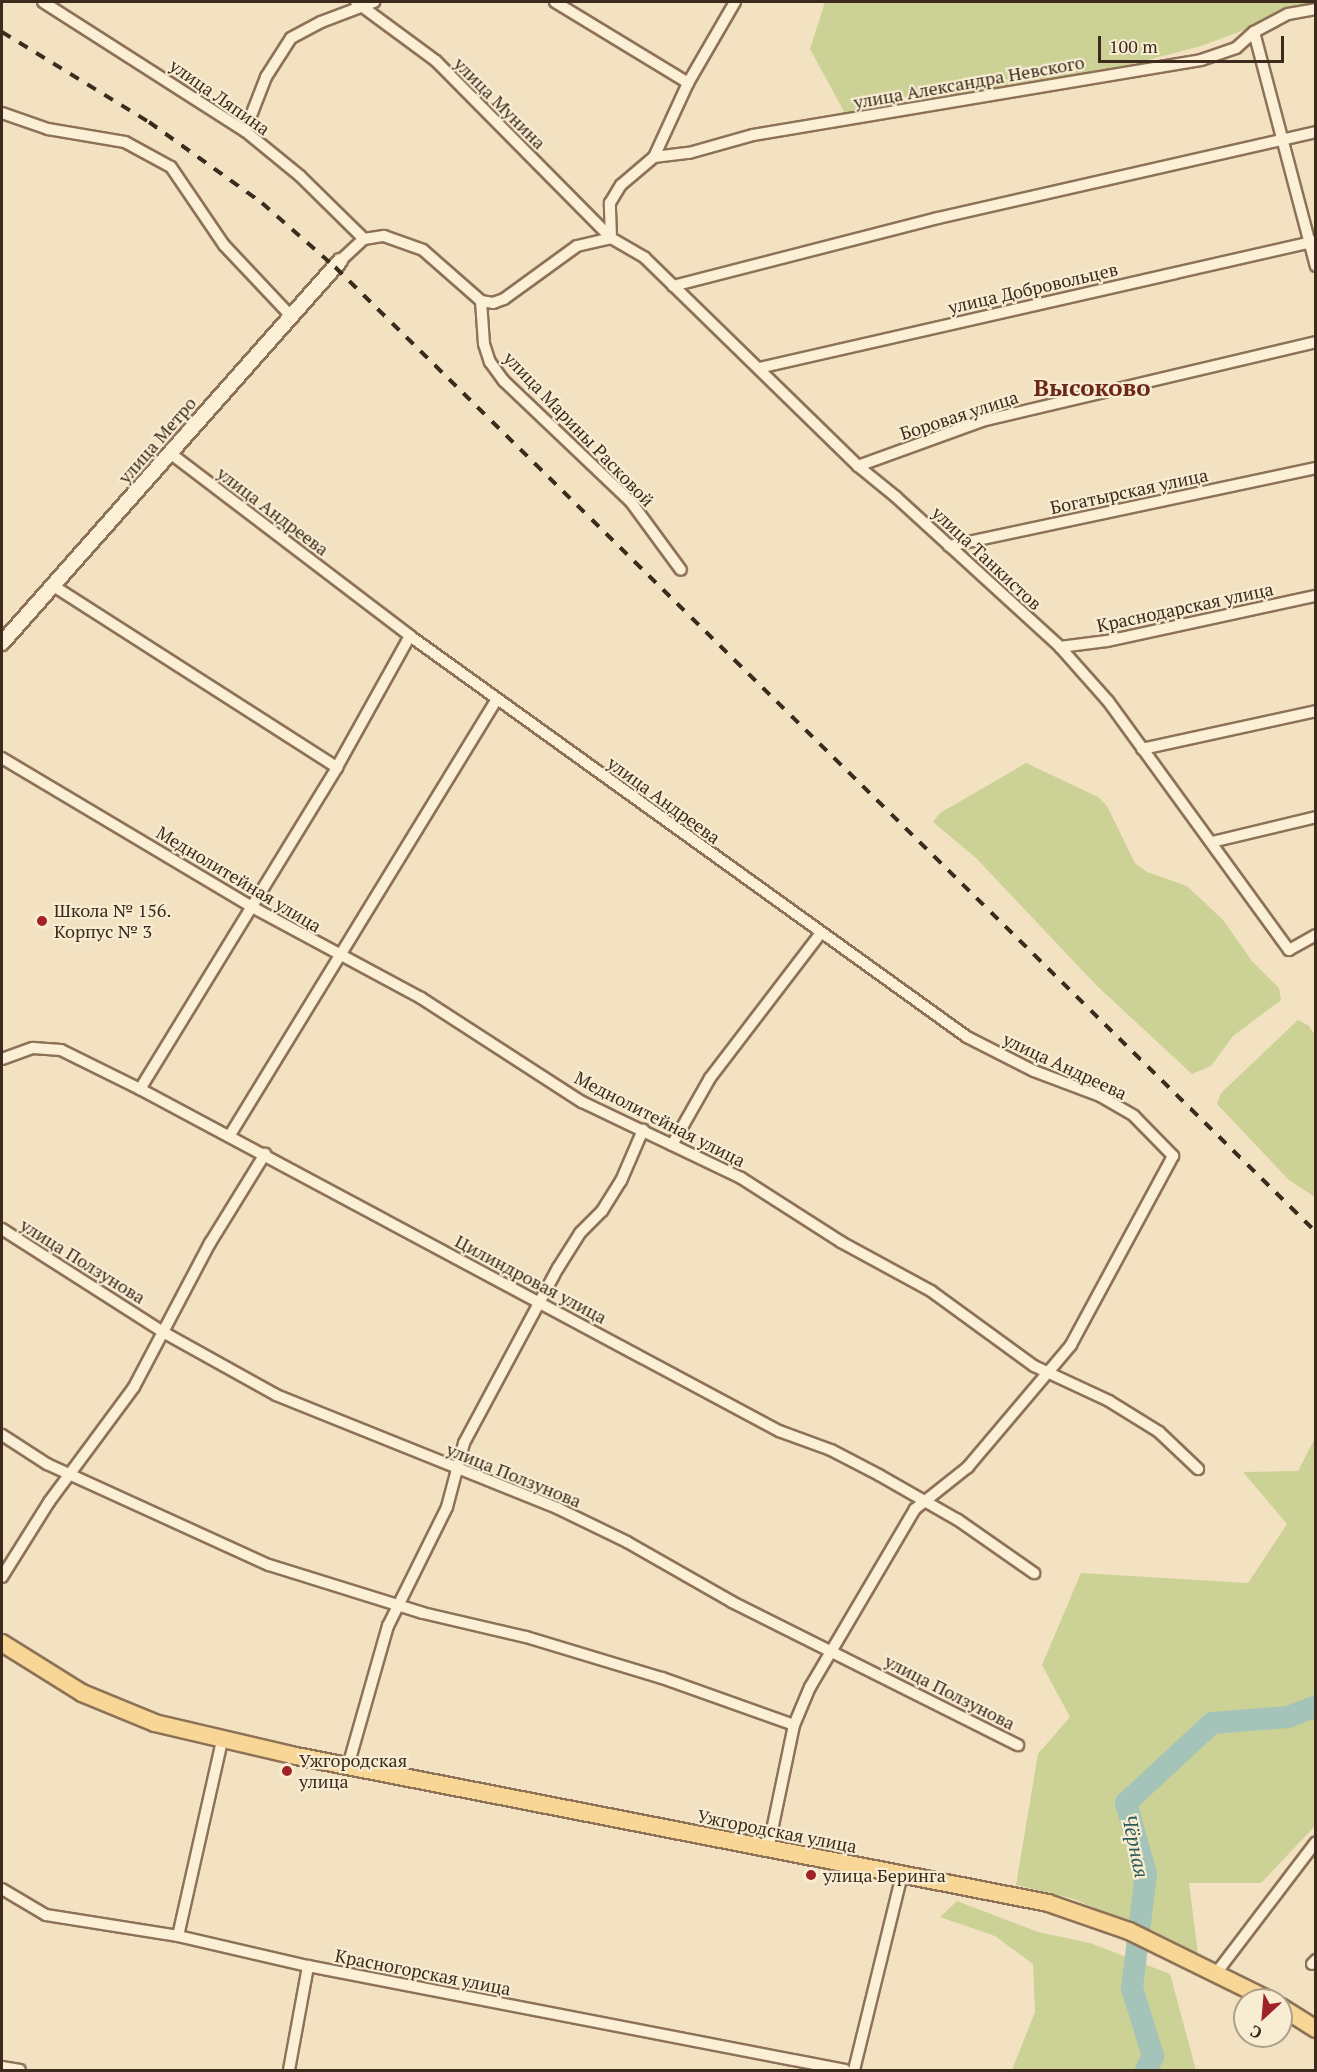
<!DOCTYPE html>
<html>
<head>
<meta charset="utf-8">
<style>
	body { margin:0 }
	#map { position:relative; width:1317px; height:2072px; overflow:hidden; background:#f2e2c2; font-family:"PT Serif",serif }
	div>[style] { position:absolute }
	.green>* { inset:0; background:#ccd195 }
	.river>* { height:22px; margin:-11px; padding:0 11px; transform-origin:11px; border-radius:11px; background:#a4c4ba }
	.roads { filter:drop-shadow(2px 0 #8d7257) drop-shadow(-2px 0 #8d7257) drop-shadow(0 2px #8d7257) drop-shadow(0 -2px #8d7257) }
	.minor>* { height:10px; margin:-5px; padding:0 5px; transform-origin:5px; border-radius:5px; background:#fbefd6 }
	.tertiary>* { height:14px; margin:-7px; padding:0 7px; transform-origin:7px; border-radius:7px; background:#fbefd6 }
	.primary>* { height:16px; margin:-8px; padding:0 8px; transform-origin:8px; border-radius:8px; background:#f8d696 }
	.rail>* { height:4px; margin-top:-2px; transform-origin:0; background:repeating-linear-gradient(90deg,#3c2b1d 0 10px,transparent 0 20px) }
	.dots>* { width:16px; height:16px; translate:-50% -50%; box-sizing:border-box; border:3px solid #f8ecd2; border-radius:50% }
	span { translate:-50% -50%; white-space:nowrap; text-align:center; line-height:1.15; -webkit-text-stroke:4.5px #f8ecd2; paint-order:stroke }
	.street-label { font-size:18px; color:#3c2b1d }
	.poi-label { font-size:18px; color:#3c2b1d }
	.left { translate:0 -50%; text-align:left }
	.water-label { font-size:20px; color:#2b5d58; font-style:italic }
	.district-label { font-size:24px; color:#6c2718; font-weight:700 }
	.frame { position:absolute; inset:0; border:3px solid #3c2b1d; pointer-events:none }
	.north { position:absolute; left:1233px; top:1988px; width:60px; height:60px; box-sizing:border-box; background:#f8ecd2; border:2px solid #ad9f8a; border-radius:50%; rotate:206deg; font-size:16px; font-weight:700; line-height:24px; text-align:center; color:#3c2b1d }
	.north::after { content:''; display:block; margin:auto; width:21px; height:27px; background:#a12227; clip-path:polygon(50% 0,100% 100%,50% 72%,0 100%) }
	.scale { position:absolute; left:1098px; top:36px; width:186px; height:27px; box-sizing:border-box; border:3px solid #3c2b1d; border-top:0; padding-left:8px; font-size:18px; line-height:21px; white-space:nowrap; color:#3c2b1d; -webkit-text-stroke:4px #f8ecd2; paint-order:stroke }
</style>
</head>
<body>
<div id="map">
	<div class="green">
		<div style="clip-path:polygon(825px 2px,1315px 2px,1315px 4px,1201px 46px,1034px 90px,847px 117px,810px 49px)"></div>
		<div style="clip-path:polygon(1026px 763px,1098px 797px,1107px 806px,1135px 863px,1147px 872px,1187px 886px,1223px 920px,1252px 961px,1279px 988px,1281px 1000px,1233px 1036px,1211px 1066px,1192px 1074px,1097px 986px,976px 858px,933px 822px,940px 813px)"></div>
		<div style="clip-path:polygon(1298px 1020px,1309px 1026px,1315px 1035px,1315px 1197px,1289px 1180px,1217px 1104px,1221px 1093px)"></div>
		<div style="clip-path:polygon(1315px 1438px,1315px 1826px,1261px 1883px,1189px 1883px,1198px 1954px,1074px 1899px,1016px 1885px,1038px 1754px,1070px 1717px,1042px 1665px,1081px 1573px,1248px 1583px,1287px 1524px,1243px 1472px,1298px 1471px)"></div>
		<div style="clip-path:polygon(957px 1901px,1038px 1932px,1090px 1943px,1170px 1974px,1196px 2070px,1012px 2070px,1035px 2012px,1033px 1964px,995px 1936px,940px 1917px)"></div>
	</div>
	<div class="river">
		<div style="left:1146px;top:2070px;width:16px;rotate:-63deg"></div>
		<div style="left:1153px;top:2056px;width:71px;rotate:-107.2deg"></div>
		<div style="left:1132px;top:1988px;width:115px;rotate:-83deg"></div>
		<div style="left:1146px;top:1874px;width:74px;rotate:-105.7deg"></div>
		<div style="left:1126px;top:1803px;width:117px;rotate:-42.9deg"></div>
		<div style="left:1212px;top:1723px;width:76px;rotate:-4.5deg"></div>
		<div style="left:1288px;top:1717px;width:30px;rotate:-21deg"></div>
	</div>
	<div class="roads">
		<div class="minor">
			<div style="left:43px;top:2px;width:240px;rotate:32.6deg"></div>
			<div style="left:245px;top:131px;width:71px;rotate:39.3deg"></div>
			<div style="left:300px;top:176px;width:90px;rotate:44.5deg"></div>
			<div style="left:356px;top:2px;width:99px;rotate:36.4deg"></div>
			<div style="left:436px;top:61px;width:249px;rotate:45.3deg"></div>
			<div style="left:611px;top:238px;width:39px;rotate:30deg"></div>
			<div style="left:645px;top:258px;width:298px;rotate:44.3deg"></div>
			<div style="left:858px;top:466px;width:49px;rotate:39.2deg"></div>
			<div style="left:896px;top:497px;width:222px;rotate:42.4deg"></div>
			<div style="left:1060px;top:647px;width:72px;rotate:48.4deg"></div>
			<div style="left:1108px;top:701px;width:308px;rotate:54deg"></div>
			<div style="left:1289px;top:950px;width:31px;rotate:-29deg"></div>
			<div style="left:555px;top:2px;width:156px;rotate:31.3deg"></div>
			<div style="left:1254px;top:32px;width:242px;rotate:75.2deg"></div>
			<div style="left:2px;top:113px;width:49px;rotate:19.2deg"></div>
			<div style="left:48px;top:129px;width:78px;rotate:9.6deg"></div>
			<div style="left:125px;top:142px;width:52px;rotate:28.5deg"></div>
			<div style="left:171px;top:167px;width:94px;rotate:55.8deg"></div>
			<div style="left:224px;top:245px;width:96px;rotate:46.7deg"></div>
			<div style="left:245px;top:131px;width:58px;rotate:-68.7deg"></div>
			<div style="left:266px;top:77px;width:46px;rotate:-57.3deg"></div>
			<div style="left:291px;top:38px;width:34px;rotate:-28deg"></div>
			<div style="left:321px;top:22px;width:57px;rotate:-20.7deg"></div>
			<div style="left:654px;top:157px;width:35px;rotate:-7deg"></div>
			<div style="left:689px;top:153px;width:66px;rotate:-15.7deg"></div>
			<div style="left:753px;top:135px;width:454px;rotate:-9.5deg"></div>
			<div style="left:1201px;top:60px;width:37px;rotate:-19deg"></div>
			<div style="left:1236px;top:48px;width:24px;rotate:-42deg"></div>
			<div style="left:1254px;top:32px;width:38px;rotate:-28deg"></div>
			<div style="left:1288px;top:14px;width:28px;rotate:-10deg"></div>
			<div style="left:611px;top:238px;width:35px;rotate:-92deg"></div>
			<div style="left:610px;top:203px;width:21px;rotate:-59deg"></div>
			<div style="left:621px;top:185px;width:43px;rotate:-40.3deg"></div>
			<div style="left:654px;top:157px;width:81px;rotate:-65.3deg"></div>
			<div style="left:688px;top:83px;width:94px;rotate:-59.9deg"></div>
			<div style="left:340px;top:261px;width:33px;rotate:-43deg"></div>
			<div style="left:364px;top:239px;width:20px;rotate:-9deg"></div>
			<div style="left:384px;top:236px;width:41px;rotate:19.7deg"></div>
			<div style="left:423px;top:250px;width:77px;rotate:41.3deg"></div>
			<div style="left:481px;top:301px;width:12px;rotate:9deg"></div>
			<div style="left:493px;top:303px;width:12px;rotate:-20deg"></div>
			<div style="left:504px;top:299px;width:90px;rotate:-36deg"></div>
			<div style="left:577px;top:246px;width:35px;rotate:-13deg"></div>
			<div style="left:673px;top:286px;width:274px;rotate:-14.4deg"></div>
			<div style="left:938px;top:218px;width:388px;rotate:-12.8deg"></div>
			<div style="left:481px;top:301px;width:43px;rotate:86deg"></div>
			<div style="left:484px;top:344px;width:19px;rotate:72deg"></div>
			<div style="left:490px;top:362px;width:24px;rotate:54deg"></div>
			<div style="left:504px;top:381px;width:175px;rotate:43.6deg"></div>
			<div style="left:631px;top:502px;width:84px;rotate:53.7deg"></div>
			<div style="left:759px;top:368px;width:571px;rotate:-12.84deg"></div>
			<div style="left:170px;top:453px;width:302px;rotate:37.3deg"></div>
			<div style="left:410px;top:636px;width:686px;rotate:35.75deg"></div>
			<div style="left:967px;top:1037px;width:75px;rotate:26.9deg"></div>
			<div style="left:1034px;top:1071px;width:71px;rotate:20.7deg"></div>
			<div style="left:1100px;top:1096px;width:39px;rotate:30deg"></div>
			<div style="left:1134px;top:1116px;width:56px;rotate:45.7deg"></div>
			<div style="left:1173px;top:1156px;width:215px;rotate:118.4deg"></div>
			<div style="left:1071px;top:1345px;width:160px;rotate:130.2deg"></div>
			<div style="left:968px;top:1467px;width:68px;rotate:141.6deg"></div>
			<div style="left:915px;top:1509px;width:207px;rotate:120.5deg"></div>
			<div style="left:810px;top:1687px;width:41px;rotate:112.8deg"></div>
			<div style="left:794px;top:1725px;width:127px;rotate:101.8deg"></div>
			<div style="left:858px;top:466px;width:132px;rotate:-19.9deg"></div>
			<div style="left:982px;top:421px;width:343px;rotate:-13.3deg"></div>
			<div style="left:949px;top:546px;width:375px;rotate:-12deg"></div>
			<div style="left:55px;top:587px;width:335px;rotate:32.6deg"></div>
			<div style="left:1060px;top:647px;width:47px;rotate:-7.3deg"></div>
			<div style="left:1107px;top:641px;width:214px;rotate:-12.2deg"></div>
			<div style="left:1142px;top:749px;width:178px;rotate:-12.3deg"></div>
			<div style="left:2px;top:758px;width:291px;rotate:30.8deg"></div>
			<div style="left:252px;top:907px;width:192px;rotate:28.3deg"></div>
			<div style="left:421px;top:998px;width:192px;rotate:32.9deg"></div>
			<div style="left:582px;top:1102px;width:176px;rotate:25.5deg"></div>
			<div style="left:741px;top:1178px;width:119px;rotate:32.6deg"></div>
			<div style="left:841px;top:1242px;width:102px;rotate:28.6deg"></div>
			<div style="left:931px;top:1291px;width:127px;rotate:36.1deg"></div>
			<div style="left:1034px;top:1366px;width:83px;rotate:25deg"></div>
			<div style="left:1109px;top:1401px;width:59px;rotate:31.8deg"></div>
			<div style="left:1159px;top:1432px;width:54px;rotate:43.5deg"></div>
			<div style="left:1212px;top:842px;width:107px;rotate:-13.5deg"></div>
			<div style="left:2px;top:1059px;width:33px;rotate:-20deg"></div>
			<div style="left:33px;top:1048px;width:28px;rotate:4deg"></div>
			<div style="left:61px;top:1050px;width:88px;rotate:26.3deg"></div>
			<div style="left:140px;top:1089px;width:725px;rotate:28.16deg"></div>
			<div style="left:779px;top:1431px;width:55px;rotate:20.1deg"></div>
			<div style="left:831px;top:1450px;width:54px;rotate:27.5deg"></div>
			<div style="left:879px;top:1475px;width:91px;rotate:29.7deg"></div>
			<div style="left:958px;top:1520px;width:93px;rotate:34.9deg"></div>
			<div style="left:140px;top:1089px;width:377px;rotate:-58.5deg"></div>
			<div style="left:337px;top:767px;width:150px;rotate:-60.9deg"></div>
			<div style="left:230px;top:1135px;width:511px;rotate:-58.52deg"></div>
			<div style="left:672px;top:1145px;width:77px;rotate:-60.4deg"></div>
			<div style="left:710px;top:1078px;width:181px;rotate:-52.6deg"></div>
			<div style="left:2px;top:1229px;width:191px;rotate:32.6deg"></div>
			<div style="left:163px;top:1332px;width:129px;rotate:29.1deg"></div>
			<div style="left:276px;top:1395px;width:303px;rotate:21.9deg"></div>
			<div style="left:557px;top:1508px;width:78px;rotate:25.9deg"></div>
			<div style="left:627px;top:1542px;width:121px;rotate:29.7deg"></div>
			<div style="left:732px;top:1602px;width:320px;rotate:26.6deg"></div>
			<div style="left:2px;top:1435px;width:54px;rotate:32.8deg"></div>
			<div style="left:47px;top:1464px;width:244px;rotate:24.5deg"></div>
			<div style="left:269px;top:1565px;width:161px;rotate:17.3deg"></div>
			<div style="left:423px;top:1613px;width:106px;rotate:13.1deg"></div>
			<div style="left:526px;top:1637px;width:142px;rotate:16.8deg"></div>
			<div style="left:662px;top:1678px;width:140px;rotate:19.6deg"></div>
			<div style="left:2px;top:1577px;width:89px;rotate:-57.9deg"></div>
			<div style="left:49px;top:1502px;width:143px;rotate:-53.5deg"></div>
			<div style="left:134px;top:1387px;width:163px;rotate:-62.2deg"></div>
			<div style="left:210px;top:1243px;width:105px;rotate:-58.3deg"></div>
			<div style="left:348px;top:1766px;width:146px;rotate:-74.1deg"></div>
			<div style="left:388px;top:1626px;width:133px;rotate:-63.6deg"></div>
			<div style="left:447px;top:1507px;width:66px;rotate:-75.1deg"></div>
			<div style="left:464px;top:1443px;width:199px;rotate:-61.8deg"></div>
			<div style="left:558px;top:1268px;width:41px;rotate:-57.8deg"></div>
			<div style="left:580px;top:1233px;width:31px;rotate:-45deg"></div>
			<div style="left:602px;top:1211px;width:36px;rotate:-58deg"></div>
			<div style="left:621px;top:1181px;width:56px;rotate:-66.7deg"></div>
			<div style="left:2px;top:1889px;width:51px;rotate:30.6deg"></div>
			<div style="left:46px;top:1915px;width:134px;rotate:9deg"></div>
			<div style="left:178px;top:1936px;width:133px;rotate:13deg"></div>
			<div style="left:308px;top:1966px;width:547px;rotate:10.96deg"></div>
			<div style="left:178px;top:1936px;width:201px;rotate:-77.3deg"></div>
			<div style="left:1312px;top:1964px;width:6px;rotate:-45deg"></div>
			<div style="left:1217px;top:1972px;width:163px;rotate:-52.7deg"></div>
			<div style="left:2px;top:2067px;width:18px;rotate:9deg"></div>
			<div style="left:289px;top:2070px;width:106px;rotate:-79.6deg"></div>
			<div style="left:854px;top:2070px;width:202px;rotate:-76.2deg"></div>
		</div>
		<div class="tertiary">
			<div style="left:2px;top:643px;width:510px;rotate:-48.5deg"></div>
		</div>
		<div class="primary">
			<div style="left:2px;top:1643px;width:94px;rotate:32deg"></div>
			<div style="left:82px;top:1693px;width:79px;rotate:22.3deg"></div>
			<div style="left:155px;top:1723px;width:140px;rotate:13.2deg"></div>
			<div style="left:291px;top:1755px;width:771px;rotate:11.06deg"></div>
			<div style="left:1048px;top:1903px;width:86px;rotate:19.1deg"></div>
			<div style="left:1129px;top:1931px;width:156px;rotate:26.2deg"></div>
			<div style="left:1281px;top:2007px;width:41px;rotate:32.2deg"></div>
		</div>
	</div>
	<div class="rail">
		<div style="left:2px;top:32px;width:172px;rotate:31.5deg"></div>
		<div style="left:149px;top:122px;width:139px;rotate:35.6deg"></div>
		<div style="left:262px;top:203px;width:97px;rotate:41.2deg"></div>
		<div style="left:335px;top:267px;width:1376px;rotate:44.53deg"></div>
	</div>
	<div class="dots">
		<div style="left:42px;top:921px;background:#a12227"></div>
		<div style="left:287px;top:1771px;background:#a12227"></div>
		<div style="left:811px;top:1875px;background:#a12227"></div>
	</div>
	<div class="street-label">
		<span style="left:969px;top:82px;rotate:-10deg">улица Александра Невского</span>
		<span style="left:220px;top:97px;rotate:35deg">улица Ляпина</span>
		<span style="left:500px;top:103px;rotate:45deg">улица Мунина</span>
		<span style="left:1033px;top:288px;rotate:-13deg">улица Добровольцев</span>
		<span style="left:959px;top:415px;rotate:-18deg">Боровая улица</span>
		<span style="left:579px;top:429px;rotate:46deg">улица Марины Расковой</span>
		<span style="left:157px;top:440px;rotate:-49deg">улица Метро</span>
		<span style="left:1129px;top:491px;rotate:-12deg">Богатырская улица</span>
		<span style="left:273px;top:511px;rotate:37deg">улица Андреева</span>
		<span style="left:987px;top:558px;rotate:43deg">улица Танкистов</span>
		<span style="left:1185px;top:607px;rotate:-12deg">Краснодарская улица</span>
		<span style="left:664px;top:800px;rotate:36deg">улица Андреева</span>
		<span style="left:239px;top:879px;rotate:31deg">Меднолитейная улица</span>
		<span style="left:1065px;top:1066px;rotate:25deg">улица Андреева</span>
		<span style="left:660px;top:1119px;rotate:27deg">Меднолитейная улица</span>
		<span style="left:83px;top:1261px;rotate:32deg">улица Ползунова</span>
		<span style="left:531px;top:1279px;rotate:28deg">Цилиндровая улица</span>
		<span style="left:514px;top:1475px;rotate:22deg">улица Ползунова</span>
		<span style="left:950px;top:1692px;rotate:27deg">улица Ползунова</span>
		<span style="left:777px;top:1831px;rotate:11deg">Ужгородская улица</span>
		<span style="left:423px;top:1972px;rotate:11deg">Красногорская улица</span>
	</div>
	<div class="poi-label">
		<span class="left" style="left:54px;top:921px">Школа № 156.<br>Корпус № 3</span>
		<span class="left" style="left:299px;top:1771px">Ужгородская<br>улица</span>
		<span class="left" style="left:823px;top:1875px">улица Беринга</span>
	</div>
	<div class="water-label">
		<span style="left:1136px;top:1846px;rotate:78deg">Чёрная</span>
	</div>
	<div class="district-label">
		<span style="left:1092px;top:388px">Высоково</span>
	</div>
	<div class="frame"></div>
	<div class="north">С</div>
	<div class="scale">100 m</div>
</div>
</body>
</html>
